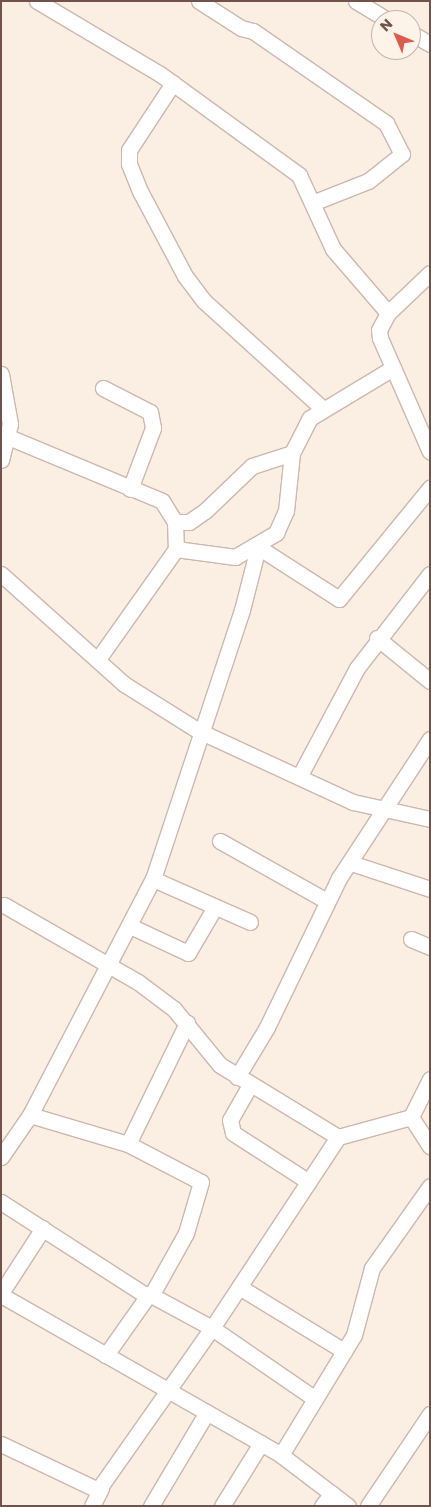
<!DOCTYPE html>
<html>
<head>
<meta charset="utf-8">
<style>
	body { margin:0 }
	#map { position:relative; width:431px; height:1507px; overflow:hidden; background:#fbeee3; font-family:Poppins,sans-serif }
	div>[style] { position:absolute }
	.roads { filter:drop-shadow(1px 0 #cdb7ae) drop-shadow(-1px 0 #cdb7ae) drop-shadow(0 1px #cdb7ae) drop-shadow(0 -1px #cdb7ae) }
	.minor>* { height:15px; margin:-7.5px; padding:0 7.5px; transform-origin:7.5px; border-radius:7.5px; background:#fff }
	span { translate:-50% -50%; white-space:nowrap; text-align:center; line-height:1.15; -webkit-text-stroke:4px #fef3e9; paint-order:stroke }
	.frame { position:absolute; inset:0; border:2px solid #71534b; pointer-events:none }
	.north { position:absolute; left:371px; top:10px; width:50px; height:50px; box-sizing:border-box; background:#fef3e9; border:1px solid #c6b3aa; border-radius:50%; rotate:315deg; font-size:14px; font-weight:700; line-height:20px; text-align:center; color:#71534b }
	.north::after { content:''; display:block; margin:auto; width:18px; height:22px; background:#dd5c50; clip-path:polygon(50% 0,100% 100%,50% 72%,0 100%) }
</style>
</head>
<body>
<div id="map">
	<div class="roads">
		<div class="minor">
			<div style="left:37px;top:1px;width:143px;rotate:30.7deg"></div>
			<div style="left:160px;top:74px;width:172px;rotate:36deg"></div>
			<div style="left:299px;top:175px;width:81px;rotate:65.3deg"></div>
			<div style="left:333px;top:249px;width:84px;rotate:49.3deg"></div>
			<div style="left:388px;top:313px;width:19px;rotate:118deg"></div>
			<div style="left:379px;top:330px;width:8px;rotate:83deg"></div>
			<div style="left:380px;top:338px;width:124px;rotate:66.3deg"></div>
			<div style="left:199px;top:1px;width:50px;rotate:32.7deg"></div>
			<div style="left:241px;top:28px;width:12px;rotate:14deg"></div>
			<div style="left:253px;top:31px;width:162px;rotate:34.7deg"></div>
			<div style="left:386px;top:123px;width:35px;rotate:63deg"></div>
			<div style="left:402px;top:154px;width:43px;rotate:141.5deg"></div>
			<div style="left:368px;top:181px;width:60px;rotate:158.6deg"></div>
			<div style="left:356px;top:1px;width:37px;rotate:31deg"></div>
			<div style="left:411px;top:33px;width:22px;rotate:30deg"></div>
			<div style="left:173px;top:83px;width:80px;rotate:123.3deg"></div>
			<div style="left:129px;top:150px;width:14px;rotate:90deg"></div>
			<div style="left:129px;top:164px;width:31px;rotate:68deg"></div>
			<div style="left:141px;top:193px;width:94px;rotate:62.1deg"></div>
			<div style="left:185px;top:276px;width:31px;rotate:53deg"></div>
			<div style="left:204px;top:301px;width:161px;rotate:42.2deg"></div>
			<div style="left:388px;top:313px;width:58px;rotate:-43.6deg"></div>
			<div style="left:1px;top:374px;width:51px;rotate:79.8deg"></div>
			<div style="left:10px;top:424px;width:37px;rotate:104deg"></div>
			<div style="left:103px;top:388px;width:53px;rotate:27.1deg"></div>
			<div style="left:150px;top:412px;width:16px;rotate:79deg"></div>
			<div style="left:153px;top:428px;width:65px;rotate:110.7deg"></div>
			<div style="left:6px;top:436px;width:169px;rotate:22.6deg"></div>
			<div style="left:162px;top:501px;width:25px;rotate:58deg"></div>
			<div style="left:175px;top:522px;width:27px;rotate:88deg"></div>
			<div style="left:176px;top:549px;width:135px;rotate:125.3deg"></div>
			<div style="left:175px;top:522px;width:14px"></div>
			<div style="left:189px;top:522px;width:19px;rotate:-35deg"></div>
			<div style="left:205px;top:511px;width:65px;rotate:-43.8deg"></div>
			<div style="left:252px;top:466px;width:42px;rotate:-18deg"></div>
			<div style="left:176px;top:549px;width:60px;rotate:7.7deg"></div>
			<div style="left:235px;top:557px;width:48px;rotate:-30.3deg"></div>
			<div style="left:276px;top:533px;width:24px;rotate:-66deg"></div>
			<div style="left:286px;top:511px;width:58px;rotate:-84.1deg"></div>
			<div style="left:292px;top:453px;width:39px;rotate:-63deg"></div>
			<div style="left:310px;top:418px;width:97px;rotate:-31.1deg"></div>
			<div style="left:1px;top:574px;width:165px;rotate:41.8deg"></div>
			<div style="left:124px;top:684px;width:89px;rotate:32.1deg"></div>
			<div style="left:199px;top:731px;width:170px;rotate:24.8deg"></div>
			<div style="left:353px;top:802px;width:79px;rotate:12.4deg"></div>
			<div style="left:377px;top:638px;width:68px;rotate:39.1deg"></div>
			<div style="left:299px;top:777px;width:123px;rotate:-62deg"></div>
			<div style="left:357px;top:668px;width:119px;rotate:-52.2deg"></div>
			<div style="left:220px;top:841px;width:123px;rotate:29.3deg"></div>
			<div style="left:351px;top:863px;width:83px;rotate:18.2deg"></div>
			<div style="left:153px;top:879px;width:106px;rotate:23.9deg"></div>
			<div style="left:4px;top:905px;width:155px;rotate:29.9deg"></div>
			<div style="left:138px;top:982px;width:45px;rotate:36.9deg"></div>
			<div style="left:174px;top:1009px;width:72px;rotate:50.6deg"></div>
			<div style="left:220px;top:1065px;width:138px;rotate:31.4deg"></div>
			<div style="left:338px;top:1137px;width:229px;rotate:123.4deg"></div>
			<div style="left:212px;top:1328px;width:72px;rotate:-151.6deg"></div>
			<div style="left:149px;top:1294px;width:75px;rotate:125.2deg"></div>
			<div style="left:130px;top:926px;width:64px;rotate:25deg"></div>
			<div style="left:188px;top:953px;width:53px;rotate:-59.6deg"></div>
			<div style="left:411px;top:939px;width:21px;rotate:23deg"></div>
			<div style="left:237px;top:1077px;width:58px;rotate:-59deg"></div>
			<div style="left:267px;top:1027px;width:165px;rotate:-64.2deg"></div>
			<div style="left:339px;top:878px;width:166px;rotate:-56.8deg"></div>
			<div style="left:430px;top:1079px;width:42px;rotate:116.6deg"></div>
			<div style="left:411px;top:1117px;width:35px;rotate:57deg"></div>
			<div style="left:250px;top:1085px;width:40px;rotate:119.7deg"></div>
			<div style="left:230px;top:1120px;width:13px;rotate:77deg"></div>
			<div style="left:233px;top:1133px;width:90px;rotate:32.8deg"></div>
			<div style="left:30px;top:1115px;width:102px;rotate:16.5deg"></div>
			<div style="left:128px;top:1144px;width:82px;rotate:27.5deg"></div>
			<div style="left:201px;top:1182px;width:53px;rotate:106.4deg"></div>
			<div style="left:186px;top:1233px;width:70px;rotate:119.1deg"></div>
			<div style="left:338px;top:1137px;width:76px;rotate:-15.3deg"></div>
			<div style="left:128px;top:1144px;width:135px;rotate:-64deg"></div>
			<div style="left:1px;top:1157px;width:51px;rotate:-55.4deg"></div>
			<div style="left:30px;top:1115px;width:266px;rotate:-62.5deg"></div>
			<div style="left:153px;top:879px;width:283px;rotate:-71.7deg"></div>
			<div style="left:242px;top:610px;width:65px;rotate:-75.7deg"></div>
			<div style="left:258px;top:547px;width:96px;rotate:32.7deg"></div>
			<div style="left:339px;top:599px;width:144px;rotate:-50.7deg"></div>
			<div style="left:1px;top:1202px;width:174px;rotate:32.8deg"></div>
			<div style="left:241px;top:1288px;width:121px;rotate:31.5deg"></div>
			<div style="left:1px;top:1293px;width:77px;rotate:-57.1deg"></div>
			<div style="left:1px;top:1295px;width:322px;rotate:29.7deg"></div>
			<div style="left:281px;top:1455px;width:84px;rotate:37.3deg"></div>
			<div style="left:1px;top:1444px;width:107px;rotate:25.4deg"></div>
			<div style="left:98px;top:1490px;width:198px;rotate:-54.9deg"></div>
			<div style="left:212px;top:1328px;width:124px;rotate:34.5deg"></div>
			<div style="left:281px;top:1455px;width:140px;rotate:-58.7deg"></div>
			<div style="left:354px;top:1335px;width:69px;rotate:-75deg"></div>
			<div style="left:372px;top:1268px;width:100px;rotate:-54.7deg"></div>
			<div style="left:92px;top:1506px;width:20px;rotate:-63deg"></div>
			<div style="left:151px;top:1506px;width:109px;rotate:-59.2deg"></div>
			<div style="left:222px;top:1506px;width:74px;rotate:-58.2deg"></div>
			<div style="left:322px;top:1506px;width:16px;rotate:-52deg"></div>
			<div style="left:368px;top:1506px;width:111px;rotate:-56deg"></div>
		</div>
	</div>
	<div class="frame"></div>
	<div class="north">N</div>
</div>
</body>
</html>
